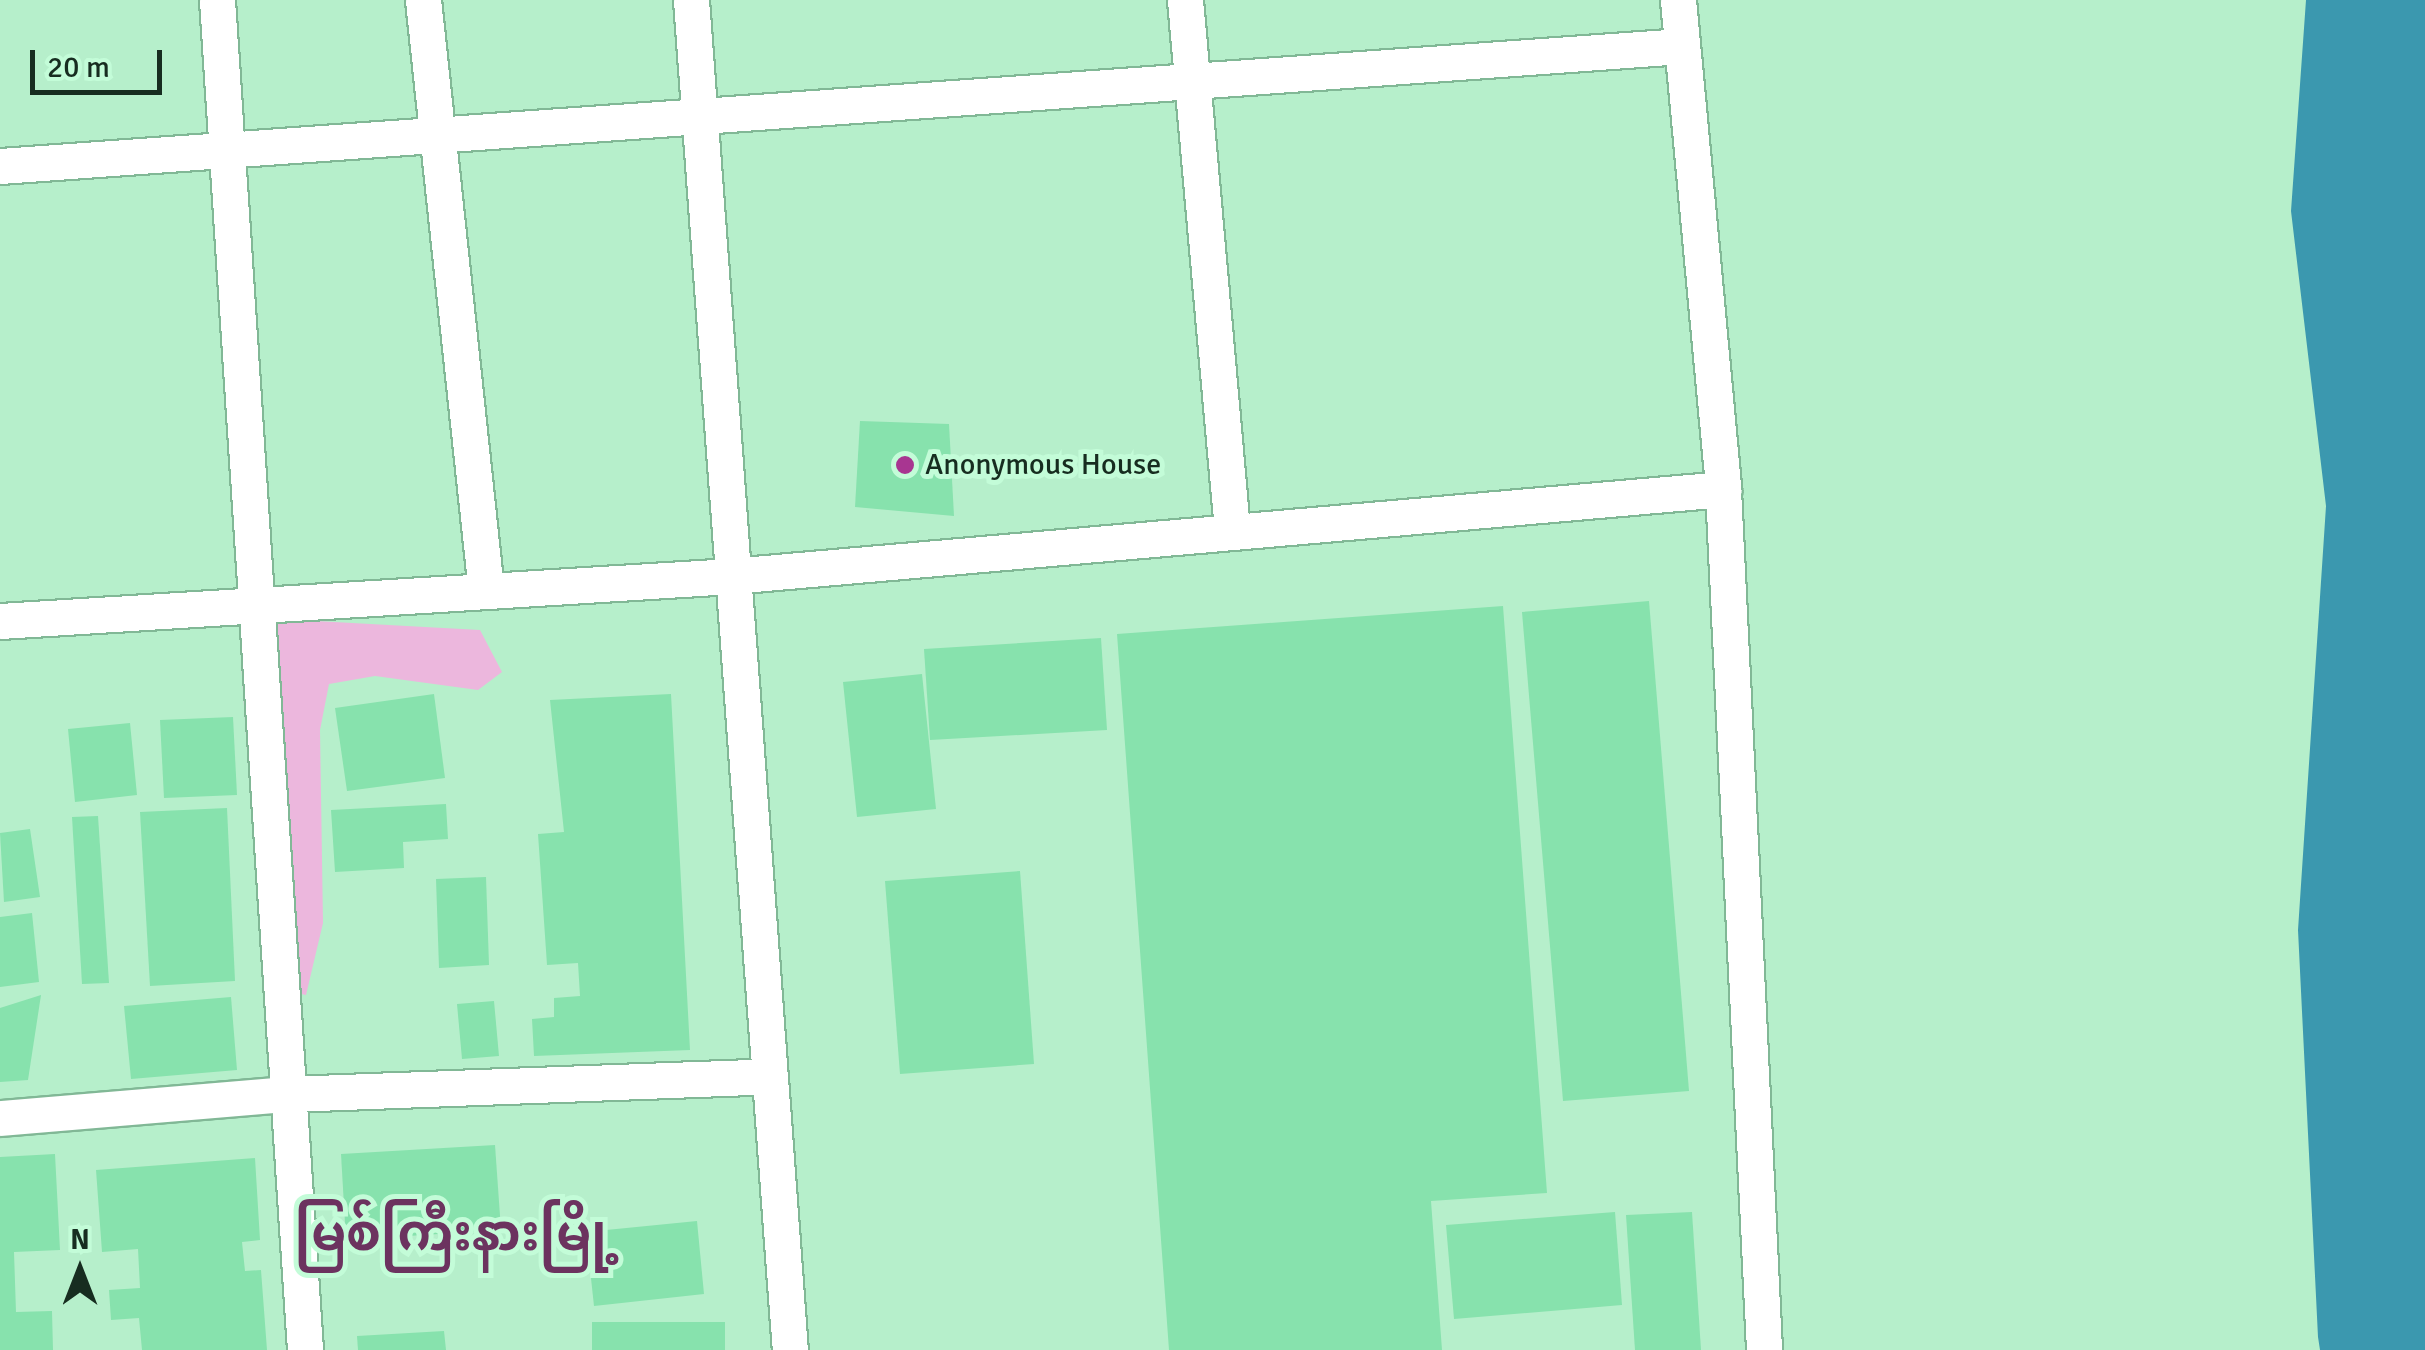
<!DOCTYPE html>
<html>
<head>
<meta charset="utf-8">
<style>
	body { margin:0 }
	#map { position:relative; width:2425px; height:1350px; overflow:hidden; background:#b6efcb; font-family:Signika,"Noto Sans Myanmar",sans-serif }
	div>[style] { position:absolute }
	.green>* { inset:0; background:#ecb7dd }
	.water>* { inset:0; background:#3b98af }
	.building>* { inset:0; background:#87e2ad }
	.roads { filter:drop-shadow(2px 0 #81b896) drop-shadow(-2px 0 #81b896) drop-shadow(0 2px #81b896) drop-shadow(0 -2px #81b896) }
	.minor>* { height:35px; margin:-17.5px; padding:0 17.5px; transform-origin:17.5px; border-radius:17.5px; background:#fff }
	.dots>* { width:28px; height:28px; translate:-50% -50%; box-sizing:border-box; border:5px solid #c3fcd8; border-radius:50% }
	span { translate:-50% -50%; white-space:nowrap; text-align:center; line-height:1.15; -webkit-text-stroke:10px #c3fcd8; paint-order:stroke }
	.poi-label { font-size:30px; color:#172d20 }
	.left { translate:0 -50%; text-align:left }
	.town-label { font-size:50px; color:#6c335f; font-weight:700 }
	.north { position:absolute; left:30px; top:1220px; width:100px; height:100px; -webkit-text-stroke:8px #c3fcd8; paint-order:stroke; rotate:0deg; font-size:28px; font-weight:700; line-height:40px; text-align:center; color:#172d20 }
	.north::after { content:''; display:block; margin:auto; width:35px; height:45px; background:#172d20; clip-path:polygon(50% 0,100% 100%,50% 72%,0 100%) }
	.scale { position:absolute; left:30px; top:50px; width:132px; height:45px; box-sizing:border-box; border:5px solid #172d20; border-top:0; padding-left:12px; font-size:30px; line-height:35px; white-space:nowrap; color:#172d20; -webkit-text-stroke:8px #c3fcd8; paint-order:stroke }
</style>
</head>
<body>
<div id="map">
	<div class="green">
		<div style="clip-path:polygon(279px 619px,480px 630px,502px 672px,478px 690px,375px 676px,329px 684px,320px 730px,323px 923px,306px 995px,263px 986px,241px 662px)"></div>
	</div>
	<div class="water">
		<div style="clip-path:polygon(2306px 0,2425px 0,2425px 1350px,2320px 1350px,2318px 1337px,2298px 930px,2326px 506px,2291px 211px)"></div>
	</div>
	<div class="building">
		<div style="clip-path:polygon(860px 421px,949px 424px,954px 516px,855px 507px)"></div>
		<div style="clip-path:polygon(1649px 601px,1689px 1091px,1563px 1101px,1522px 612px)"></div>
		<div style="clip-path:polygon(1503px 606px,1547px 1193px,1431px 1201px,1442px 1350px,1169px 1350px,1117px 634px)"></div>
		<div style="clip-path:polygon(1101px 638px,1107px 730px,930px 740px,924px 649px)"></div>
		<div style="clip-path:polygon(922px 674px,936px 809px,857px 817px,843px 682px)"></div>
		<div style="clip-path:polygon(434px 694px,445px 778px,347px 791px,335px 708px)"></div>
		<div style="clip-path:polygon(671px 694px,690px 1050px,534px 1056px,532px 1019px,554px 1017px,554px 998px,580px 996px,578px 963px,547px 965px,538px 834px,564px 832px,550px 700px)"></div>
		<div style="clip-path:polygon(233px 717px,237px 795px,164px 798px,160px 720px)"></div>
		<div style="clip-path:polygon(130px 723px,137px 795px,75px 802px,68px 729px)"></div>
		<div style="clip-path:polygon(446px 804px,448px 839px,403px 842px,404px 868px,335px 872px,331px 810px)"></div>
		<div style="clip-path:polygon(227px 808px,235px 981px,150px 986px,140px 812px)"></div>
		<div style="clip-path:polygon(98px 816px,109px 983px,82px 984px,72px 817px)"></div>
		<div style="clip-path:polygon(30px 829px,40px 897px,4px 902px,0 833px)"></div>
		<div style="clip-path:polygon(1020px 871px,1034px 1064px,900px 1074px,885px 881px)"></div>
		<div style="clip-path:polygon(486px 877px,489px 965px,439px 968px,436px 879px)"></div>
		<div style="clip-path:polygon(32px 913px,39px 982px,0 987px,0 917px)"></div>
		<div style="clip-path:polygon(41px 995px,28px 1080px,0 1082px,0 1008px)"></div>
		<div style="clip-path:polygon(231px 997px,237px 1070px,131px 1079px,124px 1006px)"></div>
		<div style="clip-path:polygon(494px 1001px,499px 1056px,462px 1059px,457px 1004px)"></div>
		<div style="clip-path:polygon(495px 1145px,501px 1230px,346px 1240px,341px 1154px)"></div>
		<div style="clip-path:polygon(55px 1154px,60px 1250px,14px 1252px,16px 1312px,52px 1311px,53px 1350px,0 1350px,0 1157px)"></div>
		<div style="clip-path:polygon(255px 1158px,260px 1240px,242px 1242px,245px 1271px,261px 1270px,267px 1350px,142px 1350px,139px 1318px,111px 1320px,109px 1290px,140px 1288px,138px 1249px,102px 1252px,96px 1170px)"></div>
		<div style="clip-path:polygon(1615px 1212px,1622px 1305px,1454px 1319px,1446px 1225px)"></div>
		<div style="clip-path:polygon(1692px 1212px,1701px 1350px,1635px 1350px,1626px 1215px)"></div>
		<div style="clip-path:polygon(697px 1221px,704px 1294px,594px 1306px,586px 1232px)"></div>
		<div style="clip-path:polygon(592px 1322px,725px 1322px,725px 1350px,592px 1350px)"></div>
		<div style="clip-path:polygon(444px 1331px,446px 1350px,358px 1350px,357px 1336px)"></div>
	</div>
	<div class="roads">
		<div class="minor">
			<div style="left:217px;top:0;width:1353px;rotate:86.27deg"></div>
			<div style="left:423px;top:0;width:593px;rotate:83.91deg"></div>
			<div style="left:691px;top:0;width:1354px;rotate:85.81deg"></div>
			<div style="left:1185px;top:0;width:532px;rotate:84.93deg"></div>
			<div style="left:1678px;top:0;width:491px;rotate:84.7deg"></div>
			<div style="left:1723px;top:489px;width:862px;rotate:87.27deg"></div>
			<div style="left:0;top:166px;width:1686px;rotate:-4.08deg"></div>
			<div style="left:0;top:621px;width:732px;rotate:-3.52deg"></div>
			<div style="left:731px;top:576px;width:996px;rotate:-5.01deg"></div>
			<div style="left:0;top:1118px;width:289px;rotate:-4.8deg"></div>
			<div style="left:288px;top:1094px;width:481px;rotate:-2.1deg"></div>
		</div>
	</div>
	<div class="dots">
		<div style="left:905px;top:465px;background:#a83691"></div>
	</div>
	<div class="poi-label">
		<span class="left" style="left:925px;top:465px">Anonymous House</span>
	</div>
	<div class="town-label">
		<span style="left:457px;top:1235px">မြစ်ကြီးနားမြို့</span>
	</div>
	<div class="north">N</div>
	<div class="scale">20 m</div>
</div>
</body>
</html>
